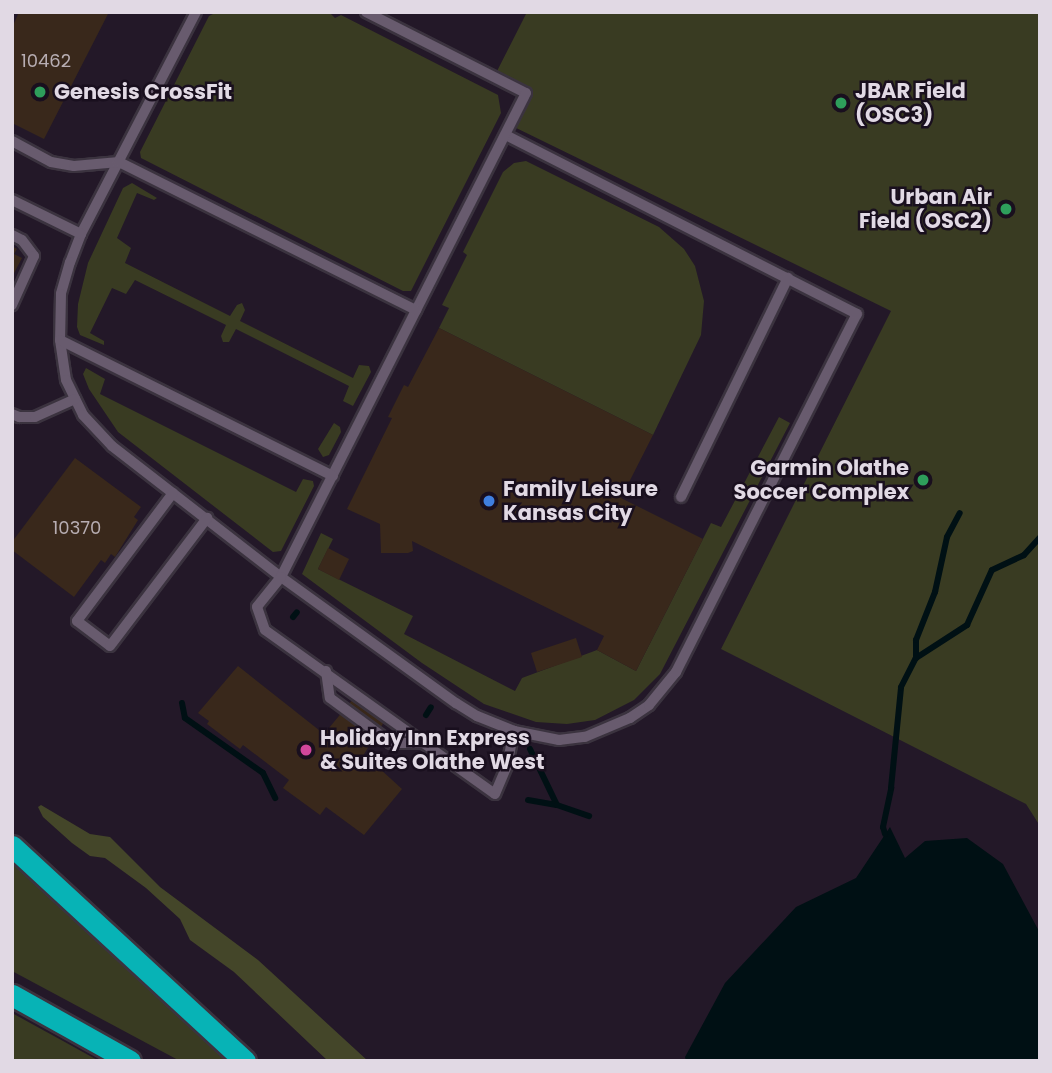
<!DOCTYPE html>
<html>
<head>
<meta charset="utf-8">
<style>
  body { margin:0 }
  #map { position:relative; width:1052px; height:1073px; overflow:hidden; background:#231828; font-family:Poppins,sans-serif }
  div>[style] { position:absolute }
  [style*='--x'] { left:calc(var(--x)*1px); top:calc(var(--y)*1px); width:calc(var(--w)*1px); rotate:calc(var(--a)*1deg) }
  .green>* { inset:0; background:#393b22 }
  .forest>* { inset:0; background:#444629 }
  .water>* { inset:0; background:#001014 }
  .stream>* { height:6px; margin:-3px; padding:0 3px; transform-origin:3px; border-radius:3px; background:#001014 }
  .building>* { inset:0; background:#39281b }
  .roads { filter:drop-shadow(2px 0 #3b333f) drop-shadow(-2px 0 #3b333f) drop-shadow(0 2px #3b333f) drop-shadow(0 -2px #3b333f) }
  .service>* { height:10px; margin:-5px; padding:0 5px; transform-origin:5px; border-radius:5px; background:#685b6e }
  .motorway>* { height:21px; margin:-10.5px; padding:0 10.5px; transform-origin:10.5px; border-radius:10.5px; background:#07b3b6 }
  .dots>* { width:19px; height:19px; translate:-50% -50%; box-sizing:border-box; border:4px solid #190f1e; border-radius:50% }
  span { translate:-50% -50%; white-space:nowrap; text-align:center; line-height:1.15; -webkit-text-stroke:5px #190f1e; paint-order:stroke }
  .number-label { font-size:18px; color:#b7adb2 }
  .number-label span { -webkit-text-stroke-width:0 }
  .poi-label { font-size:21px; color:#e1d9e4; font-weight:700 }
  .left { translate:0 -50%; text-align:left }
  .right { translate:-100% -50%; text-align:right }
  .frame { position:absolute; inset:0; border:14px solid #e1d9e4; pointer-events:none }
</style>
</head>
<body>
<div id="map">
  <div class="green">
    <div style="clip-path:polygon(217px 12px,329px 12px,335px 18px,341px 15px,498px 95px,501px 113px,411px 291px,403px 291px,141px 158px,140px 152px,209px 16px)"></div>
    <div style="clip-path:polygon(527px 12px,1040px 12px,1040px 826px,1026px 804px,721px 649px,891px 311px,510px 125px,526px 93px,494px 77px)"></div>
    <div style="clip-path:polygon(526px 161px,659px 227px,684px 249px,695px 266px,704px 301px,701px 335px,653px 435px,439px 328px,449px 308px,442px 305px,467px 255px,463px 252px,503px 172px,514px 163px)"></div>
    <div style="clip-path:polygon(132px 183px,157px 198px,154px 200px,137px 193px,117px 238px,131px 248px,125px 263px,230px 316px,237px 305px,242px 303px,245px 310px,240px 321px,353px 378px,359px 365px,369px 366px,371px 372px,353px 406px,343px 401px,349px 386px,236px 329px,229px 342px,223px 342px,221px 336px,226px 325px,135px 280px,126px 294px,112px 288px,90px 333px,104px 341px,104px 345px,80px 335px,77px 327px,78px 304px,88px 263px,123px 188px)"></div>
    <div style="clip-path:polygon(86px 368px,105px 379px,100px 394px,296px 492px,303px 479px,313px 481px,314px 486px,281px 551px,273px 552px,118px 432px,89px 389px,83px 374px)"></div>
    <div style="clip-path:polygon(779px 417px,790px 423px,660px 674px,634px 700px,595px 720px,567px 724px,536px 722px,484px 704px,422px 663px,302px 574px,321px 533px,333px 539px,318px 569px,413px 616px,404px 634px,515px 691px,522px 678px,597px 650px,636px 671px,711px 523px,721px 527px)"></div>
    <div style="clip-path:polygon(334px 423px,340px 427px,341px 432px,329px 455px,323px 457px,318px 449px)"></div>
    <div style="clip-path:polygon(12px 863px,75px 914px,232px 1061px,180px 1061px,12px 971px)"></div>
    <div style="clip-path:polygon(12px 1013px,63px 1041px,99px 1061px,12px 1061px)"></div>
  </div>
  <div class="forest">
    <div style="clip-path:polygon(41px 805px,90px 834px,110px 837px,160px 887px,258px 960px,368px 1061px,328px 1061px,234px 972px,190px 940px,180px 919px,146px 888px,105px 858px,90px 856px,72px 843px,43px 817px,38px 807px)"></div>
  </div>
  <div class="water">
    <div style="clip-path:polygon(890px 827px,905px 858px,925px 841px,967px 838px,1003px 864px,1040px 933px,1040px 1061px,686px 1061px,685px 1057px,725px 983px,796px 907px,856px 878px)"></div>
  </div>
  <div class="stream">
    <div style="--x:293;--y:617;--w:6;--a:-51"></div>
    <div style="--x:916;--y:658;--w:61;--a:-32.9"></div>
    <div style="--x:967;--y:625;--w:60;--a:-65.6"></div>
    <div style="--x:992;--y:570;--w:35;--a:-25"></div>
    <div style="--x:1024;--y:555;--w:24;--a:-48"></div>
    <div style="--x:182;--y:703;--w:15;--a:79"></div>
    <div style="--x:185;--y:718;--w:95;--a:35.2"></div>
    <div style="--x:263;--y:773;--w:28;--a:64"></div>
    <div style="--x:426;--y:715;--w:9;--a:-58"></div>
    <div style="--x:530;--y:749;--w:62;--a:64.3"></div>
    <div style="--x:528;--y:800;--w:29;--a:10"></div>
    <div style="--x:557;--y:805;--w:34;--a:19"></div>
    <div style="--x:885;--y:834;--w:7;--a:-106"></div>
    <div style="--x:883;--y:827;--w:40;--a:-78"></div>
    <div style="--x:891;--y:788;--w:101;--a:-84.3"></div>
    <div style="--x:901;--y:687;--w:33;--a:-63"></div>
    <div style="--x:916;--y:658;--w:18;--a:-90"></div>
    <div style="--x:916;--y:640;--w:52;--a:-68.4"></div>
    <div style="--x:935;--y:592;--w:56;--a:-77.7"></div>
    <div style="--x:947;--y:537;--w:27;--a:-62"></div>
  </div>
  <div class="building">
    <div style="clip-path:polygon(19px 12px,109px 12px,44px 139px,12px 123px,12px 28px)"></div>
    <div style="clip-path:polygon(12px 246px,17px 249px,14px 254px,22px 258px,12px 277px)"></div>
    <div style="clip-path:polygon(439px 328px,653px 435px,621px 498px,703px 539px,636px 671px,597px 650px,604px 636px,412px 541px,413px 551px,408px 553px,381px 553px,380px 524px,347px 509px,392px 418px,388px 417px,404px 385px,408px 387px)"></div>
    <div style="clip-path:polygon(75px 458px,141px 507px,134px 517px,138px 520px,115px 557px,111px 554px,105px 563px,101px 560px,74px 597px,12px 550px,12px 542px)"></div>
    <div style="clip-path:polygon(328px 548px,349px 559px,339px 580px,318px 569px)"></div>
    <div style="clip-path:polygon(576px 638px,582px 657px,537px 672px,531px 653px)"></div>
    <div style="clip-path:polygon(238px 666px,324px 734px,353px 699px,384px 722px,361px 759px,377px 771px,379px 768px,402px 789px,364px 835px,326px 807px,320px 815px,283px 788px,289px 780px,243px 745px,240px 749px,207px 724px,209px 721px,198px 713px)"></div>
  </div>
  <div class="roads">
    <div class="service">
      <div style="--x:196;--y:12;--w:250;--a:117.4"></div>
      <div style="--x:81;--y:234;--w:30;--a:111"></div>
      <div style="--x:70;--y:262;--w:33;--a:106"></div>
      <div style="--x:61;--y:294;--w:46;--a:91.2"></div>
      <div style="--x:60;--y:340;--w:40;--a:81.5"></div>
      <div style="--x:66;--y:380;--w:39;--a:64"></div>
      <div style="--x:83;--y:415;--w:42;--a:46.9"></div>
      <div style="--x:112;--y:446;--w:214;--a:37.8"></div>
      <div style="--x:281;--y:577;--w:216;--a:35.8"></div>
      <div style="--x:456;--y:703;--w:25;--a:32"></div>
      <div style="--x:477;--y:716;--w:40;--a:22"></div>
      <div style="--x:514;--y:731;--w:46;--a:11.3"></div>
      <div style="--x:559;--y:740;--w:26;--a:-7"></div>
      <div style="--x:585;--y:737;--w:49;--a:-22.9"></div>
      <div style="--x:630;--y:718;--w:23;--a:-34"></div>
      <div style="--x:649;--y:705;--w:43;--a:-50.7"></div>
      <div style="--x:676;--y:672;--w:401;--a:-63.2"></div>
      <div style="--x:857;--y:314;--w:394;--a:-153"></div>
      <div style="--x:366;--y:12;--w:179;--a:26.9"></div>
      <div style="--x:526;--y:93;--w:542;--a:116.85"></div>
      <div style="--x:281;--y:577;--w:38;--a:129"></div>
      <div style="--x:257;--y:607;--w:24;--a:71"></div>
      <div style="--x:265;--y:630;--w:282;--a:35.5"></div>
      <div style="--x:495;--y:794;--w:30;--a:-67"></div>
      <div style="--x:507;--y:766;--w:36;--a:-79"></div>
      <div style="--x:12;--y:141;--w:44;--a:28.3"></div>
      <div style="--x:51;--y:162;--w:23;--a:10"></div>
      <div style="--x:74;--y:166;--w:45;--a:-5.1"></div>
      <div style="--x:119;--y:162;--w:332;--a:26.5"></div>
      <div style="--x:12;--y:200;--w:77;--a:26.2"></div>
      <div style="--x:12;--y:235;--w:11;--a:27"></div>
      <div style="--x:22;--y:240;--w:20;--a:53"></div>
      <div style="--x:34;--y:256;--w:54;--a:114.2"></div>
      <div style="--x:60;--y:340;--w:305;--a:26.5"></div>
      <div style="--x:12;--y:414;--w:8;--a:23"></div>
      <div style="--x:19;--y:417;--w:16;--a:0"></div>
      <div style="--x:35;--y:417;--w:44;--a:-24.2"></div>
      <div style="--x:173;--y:493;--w:160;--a:126.9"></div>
      <div style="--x:77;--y:621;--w:41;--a:37.1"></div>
      <div style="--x:110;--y:646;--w:161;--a:-52.8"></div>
      <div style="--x:681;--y:497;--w:244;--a:-64"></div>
      <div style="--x:326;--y:671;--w:27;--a:82"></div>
      <div style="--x:330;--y:698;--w:76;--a:36.4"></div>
      <div style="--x:391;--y:743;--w:31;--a:0"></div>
    </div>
    <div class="motorway">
      <div style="--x:12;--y:846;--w:317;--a:42.7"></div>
      <div style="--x:12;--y:995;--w:135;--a:29.2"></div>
    </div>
  </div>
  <div class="dots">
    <div style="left:40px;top:92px;background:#2e9e5b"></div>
    <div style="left:841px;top:103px;background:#2e9e5b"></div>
    <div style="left:1006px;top:209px;background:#2e9e5b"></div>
    <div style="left:923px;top:480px;background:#2e9e5b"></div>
    <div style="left:489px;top:501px;background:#3f7fe0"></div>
    <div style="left:306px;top:750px;background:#d1479c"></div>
  </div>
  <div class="number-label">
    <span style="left:46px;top:61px">10462</span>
    <span style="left:77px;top:528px">10370</span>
  </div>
  <div class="poi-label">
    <span class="left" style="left:855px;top:103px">JBAR Field<br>(OSC3)</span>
    <span class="left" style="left:54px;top:92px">Genesis CrossFit</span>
    <span class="right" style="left:992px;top:209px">Urban Air<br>Field (OSC2)</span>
    <span class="right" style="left:909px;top:480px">Garmin Olathe<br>Soccer Complex</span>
    <span class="left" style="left:503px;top:501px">Family Leisure<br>Kansas City</span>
    <span class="left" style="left:320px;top:750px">Holiday Inn Express<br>&amp; Suites Olathe West</span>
  </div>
  <div class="frame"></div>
</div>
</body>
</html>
